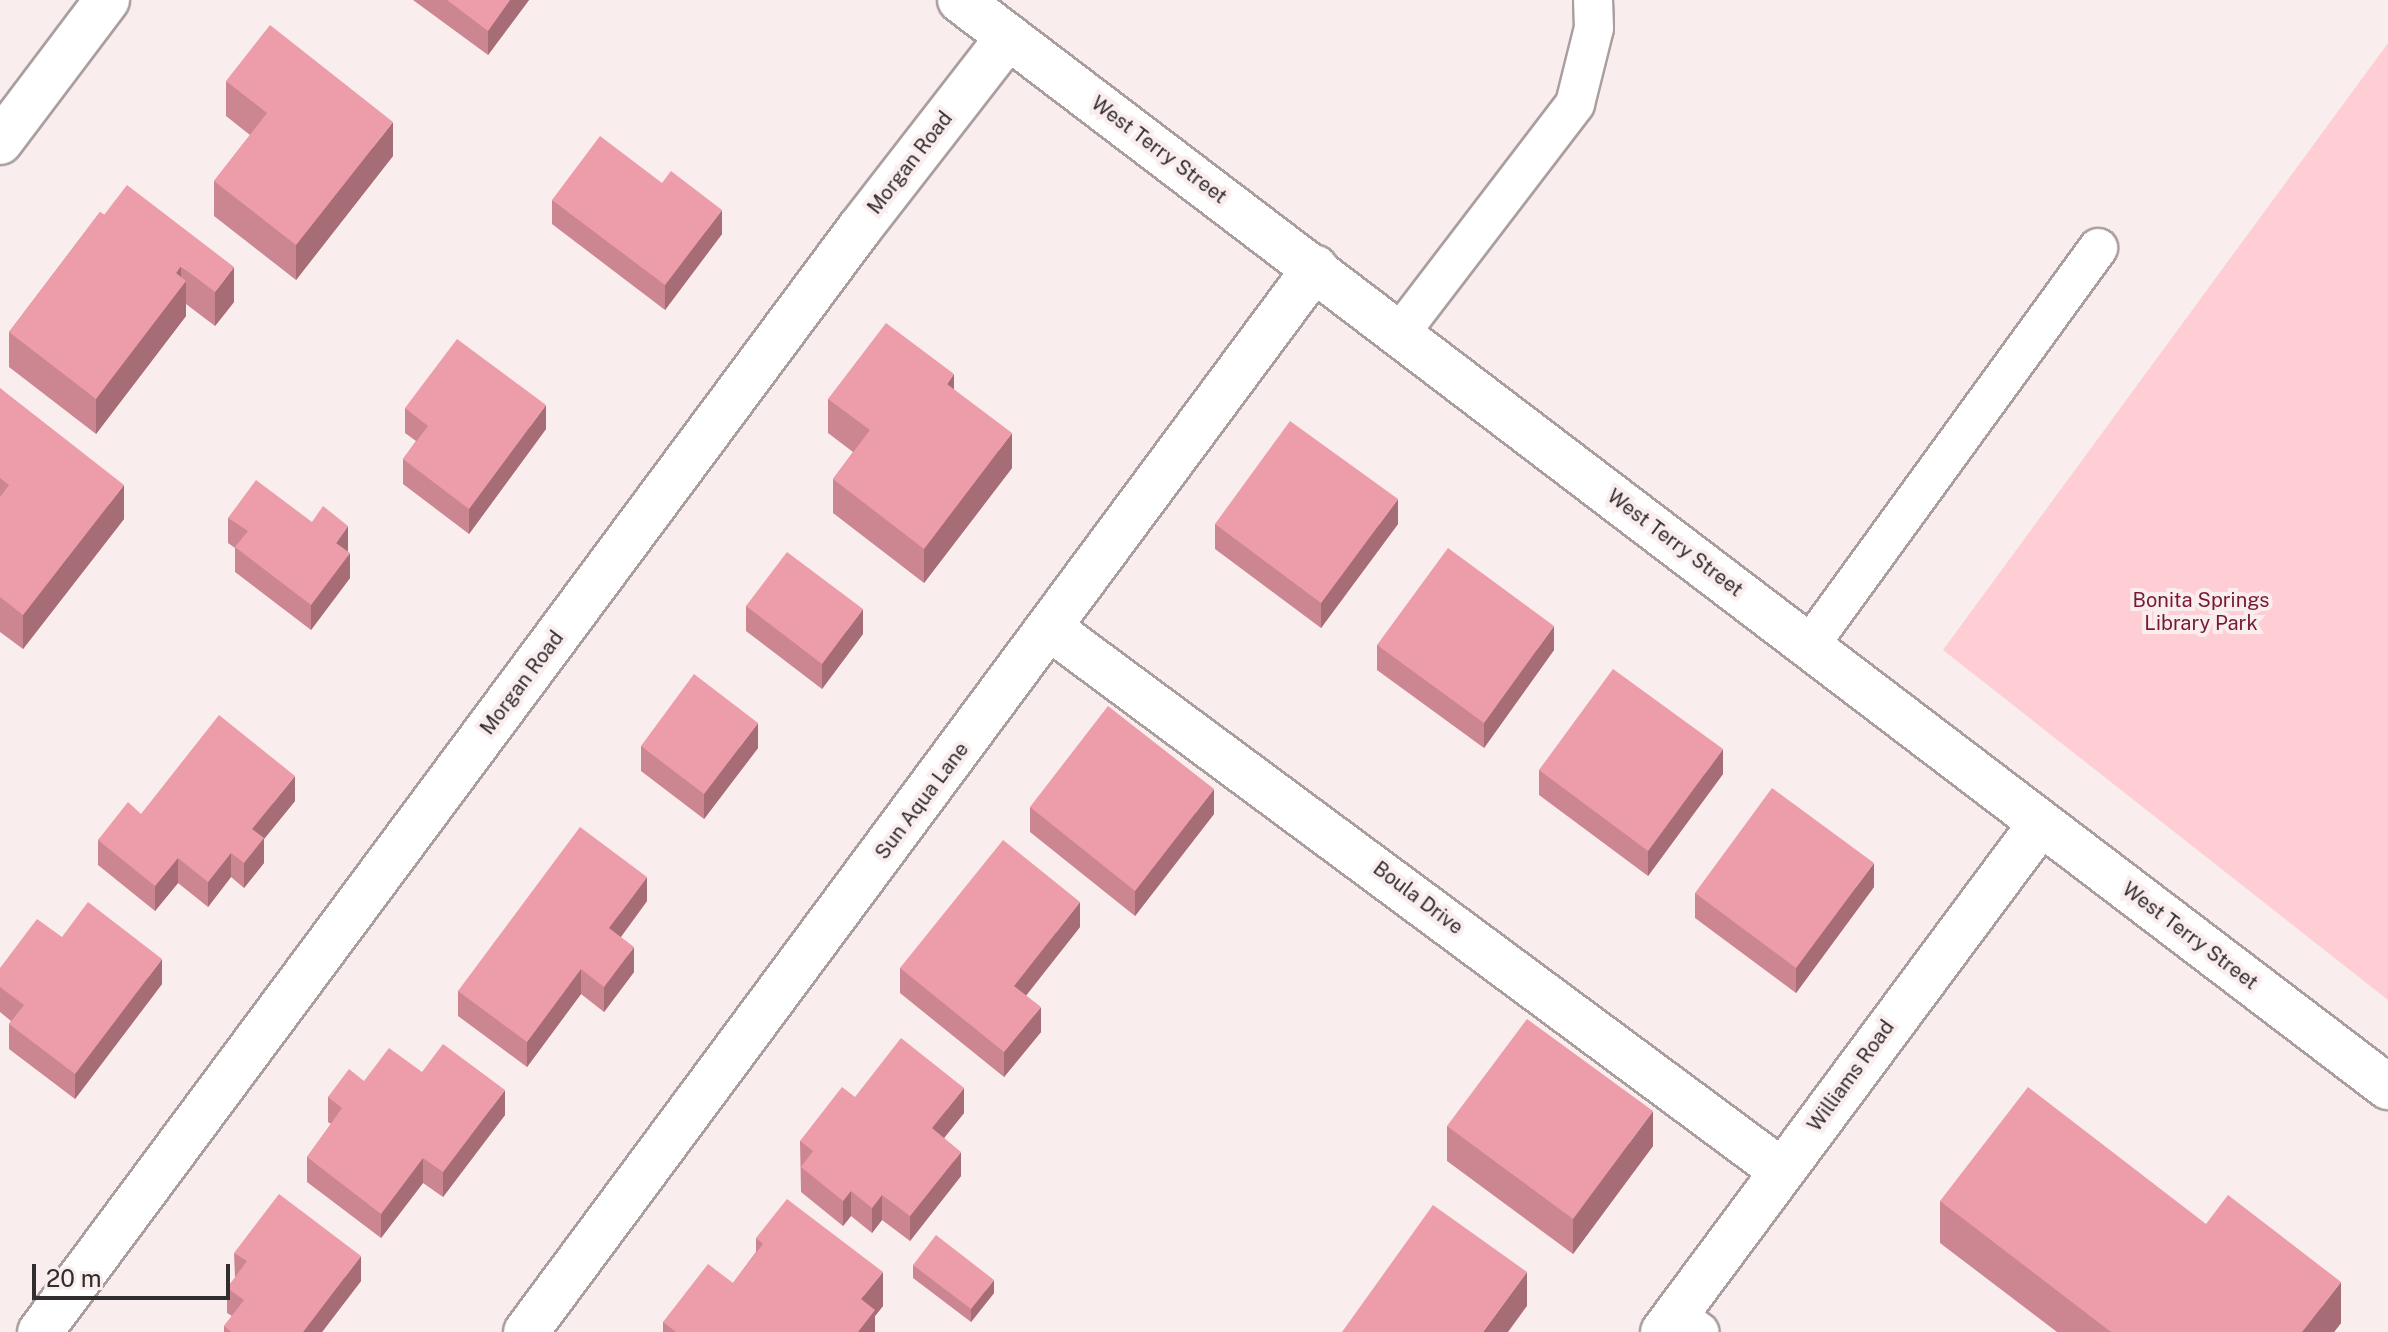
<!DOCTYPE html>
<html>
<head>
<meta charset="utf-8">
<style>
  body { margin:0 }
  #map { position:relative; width:2388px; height:1332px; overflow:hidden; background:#faedee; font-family:"Public Sans",sans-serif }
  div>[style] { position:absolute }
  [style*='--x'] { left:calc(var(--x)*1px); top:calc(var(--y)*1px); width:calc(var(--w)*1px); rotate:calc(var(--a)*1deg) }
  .green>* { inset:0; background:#ffcdd4 }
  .roads { filter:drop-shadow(2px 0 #aa9e9f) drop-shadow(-2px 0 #aa9e9f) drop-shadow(0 2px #aa9e9f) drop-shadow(0 -2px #aa9e9f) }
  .service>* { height:38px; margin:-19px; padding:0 19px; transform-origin:19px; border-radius:19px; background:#fff }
  .minor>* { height:44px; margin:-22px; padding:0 22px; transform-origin:22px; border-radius:22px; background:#fff }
  .tertiary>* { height:44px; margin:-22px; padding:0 22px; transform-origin:22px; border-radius:22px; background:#fff }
  .wall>* { inset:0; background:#cc8691 }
  .shaded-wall>* { inset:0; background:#a66d76 }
  .building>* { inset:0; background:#ed9ca9 }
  span { translate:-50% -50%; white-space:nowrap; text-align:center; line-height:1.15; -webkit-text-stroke:8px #faedee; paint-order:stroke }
  .street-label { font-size:20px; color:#312c2d }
  .park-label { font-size:20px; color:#771934 }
  .scale { position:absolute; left:32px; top:1264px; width:198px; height:36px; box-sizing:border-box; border:4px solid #312c2d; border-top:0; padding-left:10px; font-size:24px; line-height:28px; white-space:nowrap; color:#312c2d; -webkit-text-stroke:6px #faedee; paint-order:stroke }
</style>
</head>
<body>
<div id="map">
  <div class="green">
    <div style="clip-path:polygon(2388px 43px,2388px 1000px,1943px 650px)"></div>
  </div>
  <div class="roads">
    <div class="service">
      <div style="--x:1400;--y:333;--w:288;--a:-52.6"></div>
      <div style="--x:1575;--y:104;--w:78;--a:-76"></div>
      <div style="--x:1594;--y:28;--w:28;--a:-92"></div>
      <div style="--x:1809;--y:646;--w:492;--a:-54"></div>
      <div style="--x:1676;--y:1315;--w:29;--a:36"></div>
    </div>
    <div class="minor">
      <div style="--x:0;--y:142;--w:178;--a:-53"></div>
      <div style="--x:1051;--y:629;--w:910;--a:36.56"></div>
      <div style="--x:40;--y:1332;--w:1375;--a:-53.4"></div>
      <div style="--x:860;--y:228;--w:242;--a:-52.2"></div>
      <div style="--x:526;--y:1332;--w:1325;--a:-53.44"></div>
      <div style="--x:1663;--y:1332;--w:634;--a:-53.4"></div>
    </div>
    <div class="tertiary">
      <div style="--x:960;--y:0;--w:1795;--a:37.28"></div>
    </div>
  </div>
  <div class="wall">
    <div style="clip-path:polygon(413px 0,529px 0,488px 55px)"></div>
    <div style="clip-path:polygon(226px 81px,393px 156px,296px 280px,214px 216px,214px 181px,250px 135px,226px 116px)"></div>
    <div style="clip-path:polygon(552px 200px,722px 234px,665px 310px,552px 224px)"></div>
    <div style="clip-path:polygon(100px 212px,234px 302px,215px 326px,186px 304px,186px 316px,96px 434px,9px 367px,9px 332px)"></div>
    <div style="clip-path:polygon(0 388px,124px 519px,23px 649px,0 632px)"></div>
    <div style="clip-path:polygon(954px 390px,1012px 468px,924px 583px,833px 513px,833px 479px,853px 452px,828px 433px,828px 399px)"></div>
    <div style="clip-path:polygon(405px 408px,546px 429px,469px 534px,403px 484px,403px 459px,416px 441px,405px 433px)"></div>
    <div style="clip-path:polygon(228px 518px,348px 550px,350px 578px,311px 630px,235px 572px,235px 548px,228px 543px)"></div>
    <div style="clip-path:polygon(1215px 524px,1398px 524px,1321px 628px,1215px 549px)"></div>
    <div style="clip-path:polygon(746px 606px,863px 634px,822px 689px,746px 631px)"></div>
    <div style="clip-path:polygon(1377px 645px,1554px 650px,1484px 748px,1377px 670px)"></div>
    <div style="clip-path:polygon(641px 746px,758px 748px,704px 819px,641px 771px)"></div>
    <div style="clip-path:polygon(1539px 770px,1723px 774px,1648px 876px,1539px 795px)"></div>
    <div style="clip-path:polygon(295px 801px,264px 839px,264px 863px,244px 888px,231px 877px,208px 907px,178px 883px,155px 911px,98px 865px,98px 840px,141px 814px)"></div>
    <div style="clip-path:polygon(1030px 807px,1214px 814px,1135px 916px,1030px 832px)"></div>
    <div style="clip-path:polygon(1874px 887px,1796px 993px,1695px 918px,1695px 893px)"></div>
    <div style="clip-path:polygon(647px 901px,621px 937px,634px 972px,604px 1012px,581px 994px,527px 1067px,458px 1016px,458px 991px)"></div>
    <div style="clip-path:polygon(1080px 927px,1026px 995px,1041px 1032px,1004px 1077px,900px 993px,900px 968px)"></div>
    <div style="clip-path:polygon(62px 937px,162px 984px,75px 1099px,9px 1049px,9px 1024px,11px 1021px,0 1012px,0 968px)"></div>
    <div style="clip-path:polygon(422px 1072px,505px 1115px,443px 1197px,423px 1183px,381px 1238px,307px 1182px,307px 1157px,331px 1124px,328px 1122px,328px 1097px,364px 1081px)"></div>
    <div style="clip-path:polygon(855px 1097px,964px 1113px,944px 1138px,961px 1176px,910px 1241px,882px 1220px,872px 1233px,851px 1216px,843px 1226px,801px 1192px,800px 1141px)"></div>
    <div style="clip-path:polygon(1447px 1126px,1653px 1146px,1573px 1254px,1447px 1161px)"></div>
    <div style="clip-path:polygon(1940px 1201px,2206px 1224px,2341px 1323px,2334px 1332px,2057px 1332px,1940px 1243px)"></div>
    <div style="clip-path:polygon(756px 1238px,883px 1306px,875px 1316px,875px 1332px,663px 1332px,663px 1322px,733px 1283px,756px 1252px)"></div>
    <div style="clip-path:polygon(234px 1253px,361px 1281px,322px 1332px,224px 1332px,224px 1326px,232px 1316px,227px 1313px,227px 1288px,235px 1278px)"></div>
    <div style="clip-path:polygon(913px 1265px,994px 1293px,971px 1322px,913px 1278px)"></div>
  </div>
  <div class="shaded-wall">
    <div style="clip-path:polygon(510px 0,529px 0,488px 55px,488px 31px)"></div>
    <div style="clip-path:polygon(393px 122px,393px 156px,296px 280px,296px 245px)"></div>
    <div style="clip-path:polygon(722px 210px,722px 234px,665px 310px,665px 285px)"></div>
    <div style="clip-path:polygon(181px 266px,181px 287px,186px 281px,186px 316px,96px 434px,96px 399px)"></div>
    <div style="clip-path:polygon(234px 267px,234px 302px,215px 326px,215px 292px)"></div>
    <div style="clip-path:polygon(954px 374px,954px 409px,947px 384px)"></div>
    <div style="clip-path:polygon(546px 405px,546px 429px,469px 534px,469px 509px)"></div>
    <div style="clip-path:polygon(1012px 433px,1012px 468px,924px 583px,924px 549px)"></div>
    <div style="clip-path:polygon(124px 485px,124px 519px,23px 649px,23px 615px)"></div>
    <div style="clip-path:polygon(1398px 499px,1398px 524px,1321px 628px,1321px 603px)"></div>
    <div style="clip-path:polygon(348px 526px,348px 550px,336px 568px,336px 543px)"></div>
    <div style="clip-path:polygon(350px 553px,350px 578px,311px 630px,311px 605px)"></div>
    <div style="clip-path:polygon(863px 609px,863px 634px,822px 689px,822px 664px)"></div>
    <div style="clip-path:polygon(1554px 626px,1554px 650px,1484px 748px,1484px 723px)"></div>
    <div style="clip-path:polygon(758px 723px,758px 748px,704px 819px,704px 794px)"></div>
    <div style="clip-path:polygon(1723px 749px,1723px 774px,1648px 876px,1648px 851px)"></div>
    <div style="clip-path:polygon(295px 776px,295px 801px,264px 839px,264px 863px,244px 888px,244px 863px,252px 829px)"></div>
    <div style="clip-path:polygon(1214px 789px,1214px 814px,1135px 916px,1135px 891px)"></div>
    <div style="clip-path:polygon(231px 853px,231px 877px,208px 907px,208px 882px)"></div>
    <div style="clip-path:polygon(178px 858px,178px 883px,155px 911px,155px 886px)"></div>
    <div style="clip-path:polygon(1874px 863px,1874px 887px,1796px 993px,1796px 968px)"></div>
    <div style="clip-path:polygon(647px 877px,647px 901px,609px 953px,609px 928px)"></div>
    <div style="clip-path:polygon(1080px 902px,1080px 927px,1014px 1011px,1014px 986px)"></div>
    <div style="clip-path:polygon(634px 947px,634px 972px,604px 1012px,604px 987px)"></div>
    <div style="clip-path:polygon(162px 959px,162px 984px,75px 1099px,75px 1074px)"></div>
    <div style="clip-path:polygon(581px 969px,581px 994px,527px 1067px,527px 1042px)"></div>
    <div style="clip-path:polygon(1041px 1007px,1041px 1032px,1004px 1077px,1004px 1052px)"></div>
    <div style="clip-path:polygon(964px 1088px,964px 1113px,932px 1153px,932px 1128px)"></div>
    <div style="clip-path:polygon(505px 1090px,505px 1115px,443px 1197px,443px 1172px)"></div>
    <div style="clip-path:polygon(1653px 1111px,1653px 1146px,1573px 1254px,1573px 1219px)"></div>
    <div style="clip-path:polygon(961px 1152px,961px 1176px,910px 1241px,910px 1216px)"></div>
    <div style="clip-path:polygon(423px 1158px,423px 1183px,381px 1238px,381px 1214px)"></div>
    <div style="clip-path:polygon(851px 1191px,851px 1216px,843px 1226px,843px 1201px)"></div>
    <div style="clip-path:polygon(882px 1195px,882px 1220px,872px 1233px,872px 1208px)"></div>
    <div style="clip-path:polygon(361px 1256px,361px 1281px,322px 1332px,303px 1332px)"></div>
    <div style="clip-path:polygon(883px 1272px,883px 1306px,875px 1316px,875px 1332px,858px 1332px,861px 1299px)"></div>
    <div style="clip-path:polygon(1527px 1272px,1527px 1306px,1508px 1332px,1483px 1332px)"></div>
    <div style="clip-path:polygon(994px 1280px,994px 1293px,971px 1322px,971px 1309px)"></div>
    <div style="clip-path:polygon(2341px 1282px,2341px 1323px,2334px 1332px,2302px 1332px)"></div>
  </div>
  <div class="building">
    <div style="clip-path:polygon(447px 0,510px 0,488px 31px)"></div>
    <div style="clip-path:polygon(270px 25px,393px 122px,296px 245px,214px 181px,267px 113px,226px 81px)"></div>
    <div style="clip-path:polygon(600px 136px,662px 183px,671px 171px,722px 210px,665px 285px,552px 200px)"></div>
    <div style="clip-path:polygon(127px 185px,234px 267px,215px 292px,181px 266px,176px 273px,186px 281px,96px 399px,9px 332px,100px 212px,104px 215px)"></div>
    <div style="clip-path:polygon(886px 323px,954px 374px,947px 384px,1012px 433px,924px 549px,833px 479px,870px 430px,828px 399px)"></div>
    <div style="clip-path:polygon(457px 339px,546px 405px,469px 509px,403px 459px,428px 426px,405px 408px)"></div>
    <div style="clip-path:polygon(0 388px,124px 485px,23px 615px,0 597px,0 497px,9px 485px,0 478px)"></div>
    <div style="clip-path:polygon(1290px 421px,1398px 499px,1321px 603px,1215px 524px)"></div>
    <div style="clip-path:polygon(256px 480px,312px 522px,323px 506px,348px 526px,336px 543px,350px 553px,311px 605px,235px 547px,248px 531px,228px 518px)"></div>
    <div style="clip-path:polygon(1448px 548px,1554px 626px,1484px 723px,1377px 645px)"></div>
    <div style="clip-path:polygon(787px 552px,863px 609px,822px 664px,746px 606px)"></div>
    <div style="clip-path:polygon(1613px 669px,1723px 749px,1648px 851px,1539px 770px)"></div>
    <div style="clip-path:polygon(694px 674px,758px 723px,704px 794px,641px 746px)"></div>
    <div style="clip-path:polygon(1108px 706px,1214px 789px,1135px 891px,1030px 807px)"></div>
    <div style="clip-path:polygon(219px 715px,295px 776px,252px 829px,264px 838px,244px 863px,231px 853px,208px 882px,178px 858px,155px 886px,98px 840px,128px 802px,141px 814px)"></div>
    <div style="clip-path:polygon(1772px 788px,1874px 863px,1796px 968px,1695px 893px)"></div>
    <div style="clip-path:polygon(580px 827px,647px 877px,609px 928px,634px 947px,604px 987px,581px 969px,527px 1042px,458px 991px)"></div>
    <div style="clip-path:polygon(1003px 840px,1080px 902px,1014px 986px,1041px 1007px,1004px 1052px,900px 968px)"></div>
    <div style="clip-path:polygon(88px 902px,162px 959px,75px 1074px,9px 1024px,24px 1005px,0 987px,0 968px,37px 919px,62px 937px)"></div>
    <div style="clip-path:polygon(1527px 1019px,1653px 1111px,1573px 1219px,1447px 1126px)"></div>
    <div style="clip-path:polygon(901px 1038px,964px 1088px,932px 1128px,961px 1152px,910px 1216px,882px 1195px,872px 1208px,851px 1191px,843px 1201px,801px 1167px,813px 1151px,800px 1141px,842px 1087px,855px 1097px)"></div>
    <div style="clip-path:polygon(443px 1044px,505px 1090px,443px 1172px,423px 1158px,381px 1214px,307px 1157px,342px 1108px,328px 1097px,349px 1069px,364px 1081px,389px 1048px,422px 1072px)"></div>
    <div style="clip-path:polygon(2028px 1087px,2206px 1224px,2228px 1195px,2341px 1282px,2302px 1332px,2111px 1332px,1940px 1201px)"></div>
    <div style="clip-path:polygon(279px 1194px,361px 1256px,303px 1332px,231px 1332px,224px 1326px,244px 1300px,227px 1288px,247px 1261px,234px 1253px)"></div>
    <div style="clip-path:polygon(787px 1199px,883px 1272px,861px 1299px,875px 1310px,858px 1332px,676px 1332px,663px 1322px,708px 1264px,733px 1283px,763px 1244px,756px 1238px)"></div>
    <div style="clip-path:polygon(1433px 1205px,1527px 1272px,1483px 1332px,1342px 1332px)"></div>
    <div style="clip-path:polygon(936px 1235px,994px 1280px,971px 1309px,913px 1265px)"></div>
  </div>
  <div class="street-label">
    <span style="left:1159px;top:150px;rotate:37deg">West Terry Street</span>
    <span style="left:910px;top:163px;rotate:-52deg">Morgan Road</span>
    <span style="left:1675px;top:543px;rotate:37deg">West Terry Street</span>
    <span style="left:522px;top:683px;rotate:-53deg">Morgan Road</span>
    <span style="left:922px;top:801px;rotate:-53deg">Sun Aqua Lane</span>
    <span style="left:1418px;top:898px;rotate:37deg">Boula Drive</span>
    <span style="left:2190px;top:936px;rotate:37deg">West Terry Street</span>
    <span style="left:1851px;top:1076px;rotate:-54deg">Williams Road</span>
  </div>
  <div class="park-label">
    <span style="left:2201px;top:612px">Bonita Springs<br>Library Park</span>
  </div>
  <div class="scale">20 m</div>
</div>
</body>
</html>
